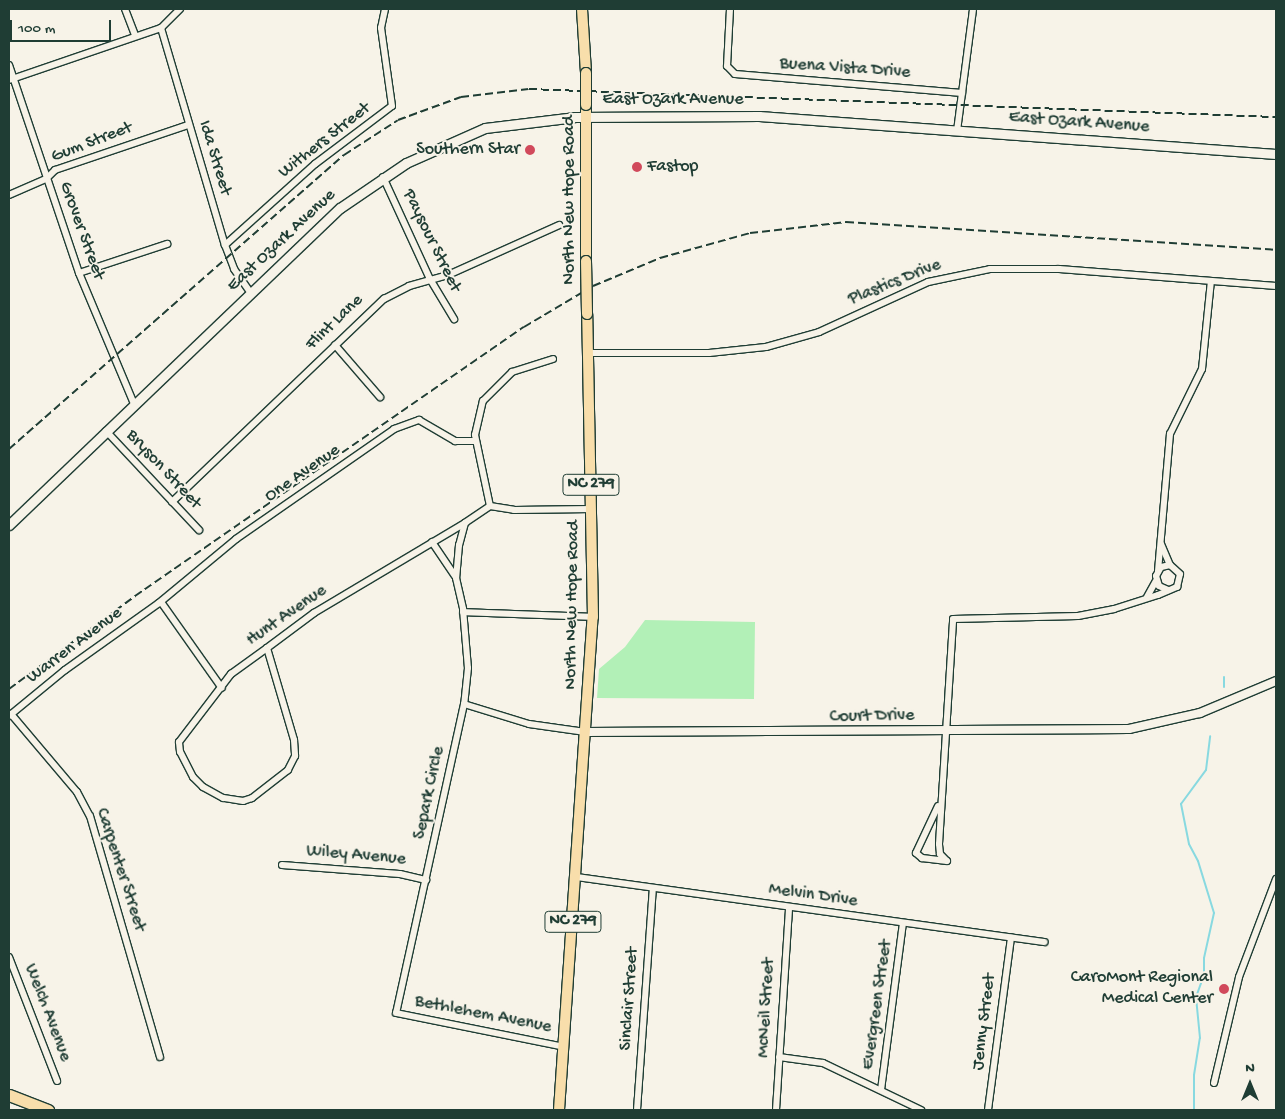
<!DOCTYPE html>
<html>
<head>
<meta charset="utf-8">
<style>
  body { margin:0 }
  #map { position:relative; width:1285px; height:1119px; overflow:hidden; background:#f7f3e8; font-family:"Gochi Hand",sans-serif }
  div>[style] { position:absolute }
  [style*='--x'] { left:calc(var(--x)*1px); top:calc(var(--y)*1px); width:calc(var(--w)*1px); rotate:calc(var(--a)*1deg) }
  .green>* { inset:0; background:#b2f0b7 }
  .stream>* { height:2px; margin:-1px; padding:0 1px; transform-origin:1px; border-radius:1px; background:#88d9e0 }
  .roads { filter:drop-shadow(1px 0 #1f3d34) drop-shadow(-1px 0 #1f3d34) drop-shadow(0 1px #1f3d34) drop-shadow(0 -1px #1f3d34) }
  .minor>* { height:6px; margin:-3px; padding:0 3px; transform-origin:3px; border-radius:3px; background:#f7f3e8 }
  .tertiary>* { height:8px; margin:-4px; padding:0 4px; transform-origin:4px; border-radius:4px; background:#f7f3e8 }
  .secondary>* { height:9px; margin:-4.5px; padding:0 4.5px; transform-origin:4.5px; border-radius:4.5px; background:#f7f3e8 }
  .primary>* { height:10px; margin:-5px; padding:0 5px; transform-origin:5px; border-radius:5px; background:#f8deab }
  .motorway>* { height:11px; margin:-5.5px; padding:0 5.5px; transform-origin:5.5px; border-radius:5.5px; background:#f8deab }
  .rail>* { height:2px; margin-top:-1px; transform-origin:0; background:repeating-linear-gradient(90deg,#1f3d34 0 8px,transparent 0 12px) }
  .bridges { filter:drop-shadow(1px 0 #1f3d34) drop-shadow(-1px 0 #1f3d34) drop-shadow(0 1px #1f3d34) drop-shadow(0 -1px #1f3d34) }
  .primary-bridge>* { height:10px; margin:-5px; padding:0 5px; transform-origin:5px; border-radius:5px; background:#f8deab }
  .dots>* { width:14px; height:14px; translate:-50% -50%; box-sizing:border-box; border:2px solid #f7f3e8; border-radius:50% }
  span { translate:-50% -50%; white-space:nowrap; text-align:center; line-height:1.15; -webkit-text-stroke:4px #f7f3e8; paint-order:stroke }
  .shield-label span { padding:1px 4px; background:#f7f3e8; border:1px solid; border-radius:4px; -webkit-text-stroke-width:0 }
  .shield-label { font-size:16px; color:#1f3d34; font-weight:700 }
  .street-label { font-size:18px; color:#1f3d34 }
  .poi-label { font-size:18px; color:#1f3d34 }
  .right { translate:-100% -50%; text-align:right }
  .left { translate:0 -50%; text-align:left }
  .frame { position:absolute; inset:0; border:10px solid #1f3d34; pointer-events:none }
  .north { position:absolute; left:1225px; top:1059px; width:50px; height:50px; -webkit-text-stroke:4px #f7f3e8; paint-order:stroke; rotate:0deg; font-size:14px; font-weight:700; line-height:20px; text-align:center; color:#1f3d34 }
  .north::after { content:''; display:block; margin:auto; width:18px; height:22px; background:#1f3d34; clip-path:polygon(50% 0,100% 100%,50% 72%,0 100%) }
  .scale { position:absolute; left:10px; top:20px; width:101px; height:22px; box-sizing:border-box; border:2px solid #1f3d34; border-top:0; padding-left:6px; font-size:15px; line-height:18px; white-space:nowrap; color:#1f3d34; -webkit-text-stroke:4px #f7f3e8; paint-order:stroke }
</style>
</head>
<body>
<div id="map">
  <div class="green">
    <div style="clip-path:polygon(645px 620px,755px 622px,754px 699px,597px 698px,599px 669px,625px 647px)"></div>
  </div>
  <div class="stream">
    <div style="--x:1224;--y:677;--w:10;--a:90"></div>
    <div style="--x:1194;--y:1110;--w:35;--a:-90"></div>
    <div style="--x:1194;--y:1075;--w:37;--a:-81"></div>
    <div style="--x:1200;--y:1038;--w:41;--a:-95.6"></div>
    <div style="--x:1196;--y:997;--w:23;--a:-70"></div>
    <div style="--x:1204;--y:975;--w:17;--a:-90"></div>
    <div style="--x:1204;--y:958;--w:46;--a:-77.5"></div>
    <div style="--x:1214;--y:913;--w:54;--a:-107.1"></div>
    <div style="--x:1198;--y:861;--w:19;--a:-118"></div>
    <div style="--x:1189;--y:844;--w:41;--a:-101.3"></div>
    <div style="--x:1181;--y:804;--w:42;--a:-53.7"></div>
    <div style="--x:1206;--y:770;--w:34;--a:-83"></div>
  </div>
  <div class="roads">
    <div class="minor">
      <div style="--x:125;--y:9;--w:28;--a:69"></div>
      <div style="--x:730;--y:9;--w:57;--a:93"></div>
      <div style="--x:727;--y:66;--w:11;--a:45"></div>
      <div style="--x:735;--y:74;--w:228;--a:4.8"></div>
      <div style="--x:161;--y:28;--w:226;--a:73.6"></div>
      <div style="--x:225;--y:245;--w:26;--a:69"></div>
      <div style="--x:234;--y:269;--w:28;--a:55"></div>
      <div style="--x:9;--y:65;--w:219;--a:71.4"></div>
      <div style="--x:79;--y:273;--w:142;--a:67.2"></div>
      <div style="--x:9;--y:80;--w:161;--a:-18.9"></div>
      <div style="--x:161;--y:28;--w:27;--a:-45"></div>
      <div style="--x:957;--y:131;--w:123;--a:-82.5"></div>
      <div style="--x:383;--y:177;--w:112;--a:65.3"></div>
      <div style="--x:430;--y:279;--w:47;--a:59"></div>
      <div style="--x:9;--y:195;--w:40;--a:-23.4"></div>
      <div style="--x:46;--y:179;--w:13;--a:-45"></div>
      <div style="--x:55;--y:170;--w:140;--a:-18.7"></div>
      <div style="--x:225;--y:245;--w:121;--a:-42"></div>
      <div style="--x:315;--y:164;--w:96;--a:-37"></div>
      <div style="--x:392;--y:106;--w:79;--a:-98"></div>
      <div style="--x:381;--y:28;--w:19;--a:-78"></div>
      <div style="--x:79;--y:273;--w:93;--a:-18.2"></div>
      <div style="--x:335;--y:345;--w:69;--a:49.1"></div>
      <div style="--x:589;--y:353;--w:120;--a:0"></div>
      <div style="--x:709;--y:353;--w:57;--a:-6"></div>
      <div style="--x:766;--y:347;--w:55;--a:-15.8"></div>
      <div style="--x:819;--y:332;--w:120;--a:-24.6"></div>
      <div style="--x:928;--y:282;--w:63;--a:-11.8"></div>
      <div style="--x:990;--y:269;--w:69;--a:0"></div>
      <div style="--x:1059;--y:269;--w:218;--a:4.5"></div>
      <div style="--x:106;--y:431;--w:136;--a:46.8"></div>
      <div style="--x:172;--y:502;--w:294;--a:-43.8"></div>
      <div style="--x:384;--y:299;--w:28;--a:-27"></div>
      <div style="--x:409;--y:286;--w:41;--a:-15.8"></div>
      <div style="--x:448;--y:275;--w:122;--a:-24.2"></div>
      <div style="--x:490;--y:506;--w:30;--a:146"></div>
      <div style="--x:465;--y:523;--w:23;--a:105"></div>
      <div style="--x:459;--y:545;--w:33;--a:95"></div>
      <div style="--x:456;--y:578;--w:32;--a:77"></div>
      <div style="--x:463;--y:609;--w:59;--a:85.2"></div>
      <div style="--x:468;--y:668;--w:36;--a:96"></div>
      <div style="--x:464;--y:704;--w:316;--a:102.4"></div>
      <div style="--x:396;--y:1013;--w:171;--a:11.4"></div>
      <div style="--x:490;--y:506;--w:73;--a:-101.9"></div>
      <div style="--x:475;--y:435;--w:35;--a:-77"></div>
      <div style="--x:483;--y:401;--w:41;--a:-45"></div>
      <div style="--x:512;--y:372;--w:43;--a:-17.6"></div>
      <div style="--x:490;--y:506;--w:24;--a:9"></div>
      <div style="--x:514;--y:510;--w:78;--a:-0.7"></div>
      <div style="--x:432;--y:542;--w:41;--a:55.9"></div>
      <div style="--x:1161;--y:544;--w:23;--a:67"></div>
      <div style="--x:1158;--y:571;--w:138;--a:-85"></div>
      <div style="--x:1170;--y:434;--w:72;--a:-63.8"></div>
      <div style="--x:1202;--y:369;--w:88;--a:-84.2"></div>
      <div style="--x:1147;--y:597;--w:18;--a:-61"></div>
      <div style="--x:161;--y:602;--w:105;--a:54.7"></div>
      <div style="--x:463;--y:612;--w:130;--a:2.2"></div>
      <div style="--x:267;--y:648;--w:96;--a:73.6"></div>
      <div style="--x:294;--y:740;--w:16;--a:86"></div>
      <div style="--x:295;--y:756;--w:16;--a:117"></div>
      <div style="--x:288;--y:770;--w:46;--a:142.1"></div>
      <div style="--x:252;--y:798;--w:9;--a:162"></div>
      <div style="--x:243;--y:801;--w:20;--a:-171"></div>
      <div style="--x:223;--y:798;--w:23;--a:-151"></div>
      <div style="--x:203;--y:787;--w:14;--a:-135"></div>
      <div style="--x:193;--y:777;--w:28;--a:-117"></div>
      <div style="--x:180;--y:752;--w:10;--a:-96"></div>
      <div style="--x:179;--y:742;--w:86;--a:-52.6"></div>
      <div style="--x:231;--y:674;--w:44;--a:-35.8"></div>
      <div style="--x:267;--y:648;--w:59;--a:-36.7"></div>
      <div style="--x:314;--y:613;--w:176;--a:-30.8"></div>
      <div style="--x:464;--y:704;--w:68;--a:17.1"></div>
      <div style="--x:529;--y:724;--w:57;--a:8.1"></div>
      <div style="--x:11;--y:714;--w:102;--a:49.8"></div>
      <div style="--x:77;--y:792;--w:27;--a:62"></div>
      <div style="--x:90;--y:816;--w:251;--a:73.8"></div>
      <div style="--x:9;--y:716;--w:72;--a:-39.4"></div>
      <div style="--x:65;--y:670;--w:115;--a:-35.5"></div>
      <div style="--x:159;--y:603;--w:100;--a:-39.7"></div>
      <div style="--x:236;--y:539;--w:193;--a:-34.8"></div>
      <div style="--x:394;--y:429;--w:27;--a:-20"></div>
      <div style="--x:419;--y:420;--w:42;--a:30.3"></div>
      <div style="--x:455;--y:441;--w:20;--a:0"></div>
      <div style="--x:938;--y:806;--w:52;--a:115.1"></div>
      <div style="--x:916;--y:853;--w:8;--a:40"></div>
      <div style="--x:922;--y:858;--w:25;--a:7"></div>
      <div style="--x:947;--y:861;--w:10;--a:-135"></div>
      <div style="--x:940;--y:854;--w:10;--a:-96"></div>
      <div style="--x:939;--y:844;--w:225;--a:-86.4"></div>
      <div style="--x:953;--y:619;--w:125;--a:-1.4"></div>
      <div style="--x:1078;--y:616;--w:37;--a:-11"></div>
      <div style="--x:1114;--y:609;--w:46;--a:-17.7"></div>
      <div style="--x:1158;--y:595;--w:21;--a:-23"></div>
      <div style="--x:1177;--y:587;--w:13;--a:-77"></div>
      <div style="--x:1180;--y:574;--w:13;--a:-138"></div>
      <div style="--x:1170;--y:565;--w:9;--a:167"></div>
      <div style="--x:1161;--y:567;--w:10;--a:119"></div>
      <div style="--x:1156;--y:576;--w:10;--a:73"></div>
      <div style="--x:1159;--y:586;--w:10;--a:24"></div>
      <div style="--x:282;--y:865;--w:118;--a:4.4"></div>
      <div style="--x:400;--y:874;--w:27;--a:13"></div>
      <div style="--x:576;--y:877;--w:473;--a:7.9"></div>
      <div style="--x:9;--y:957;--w:133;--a:68.8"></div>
      <div style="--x:779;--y:1057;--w:44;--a:7.8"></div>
      <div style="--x:823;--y:1063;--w:109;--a:25.6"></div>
      <div style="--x:1214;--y:1083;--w:109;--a:-76.7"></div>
      <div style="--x:1239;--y:977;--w:105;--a:-69.3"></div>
      <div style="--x:881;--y:1090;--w:167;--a:-82.5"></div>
      <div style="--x:637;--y:1110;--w:222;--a:-85.9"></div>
      <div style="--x:776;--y:1110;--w:202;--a:-86.3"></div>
      <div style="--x:988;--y:1110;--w:174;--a:-82.4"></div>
    </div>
    <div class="tertiary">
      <div style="--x:585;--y:732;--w:544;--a:-0.32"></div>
      <div style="--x:1129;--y:729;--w:73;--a:-12.7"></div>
      <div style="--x:1200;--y:713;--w:82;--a:-22.8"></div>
    </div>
    <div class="secondary">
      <div style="--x:9;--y:525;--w:458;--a:-43.8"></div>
      <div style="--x:340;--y:208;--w:80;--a:-34.3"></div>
      <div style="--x:406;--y:163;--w:86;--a:-23.9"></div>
      <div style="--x:485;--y:128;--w:91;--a:-7"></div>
      <div style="--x:575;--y:117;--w:184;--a:-0.3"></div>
      <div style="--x:759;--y:116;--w:518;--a:4.2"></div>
    </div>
    <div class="primary">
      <div style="--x:582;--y:9;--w:64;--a:86.4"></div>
      <div style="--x:586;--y:105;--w:156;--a:90"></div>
      <div style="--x:559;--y:1110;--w:494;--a:-86.1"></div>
      <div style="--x:593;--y:617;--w:303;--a:-91.1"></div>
    </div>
    <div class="motorway">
      <div style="--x:9;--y:1095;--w:42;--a:21"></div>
    </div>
  </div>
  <div class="rail">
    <div style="--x:9;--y:449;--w:446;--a:-41.3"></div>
    <div style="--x:344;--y:155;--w:64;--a:-32.9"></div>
    <div style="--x:398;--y:120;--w:67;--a:-20.1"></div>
    <div style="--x:461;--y:97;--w:68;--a:-6.7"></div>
    <div style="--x:529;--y:89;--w:748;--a:2.15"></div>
    <div style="--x:9;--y:689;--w:157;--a:-36.4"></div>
    <div style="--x:135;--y:596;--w:473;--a:-34.7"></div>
    <div style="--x:524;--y:327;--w:80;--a:-30.7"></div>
    <div style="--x:593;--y:286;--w:73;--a:-22.7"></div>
    <div style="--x:660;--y:258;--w:93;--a:-15.5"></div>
    <div style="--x:750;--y:233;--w:97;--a:-6.5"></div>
    <div style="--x:846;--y:222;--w:431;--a:3.7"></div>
  </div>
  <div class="bridges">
    <div class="primary-bridge">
      <div style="--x:586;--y:105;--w:32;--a:-90"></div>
      <div style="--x:586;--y:261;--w:53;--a:88.9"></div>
    </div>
  </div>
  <div class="dots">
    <div style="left:530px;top:150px;background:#d1495b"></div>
    <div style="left:637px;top:167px;background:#d1495b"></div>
    <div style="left:1224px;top:989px;background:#d1495b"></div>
  </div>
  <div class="shield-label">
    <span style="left:591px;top:485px">NC 279</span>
    <span style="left:573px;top:922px">NC 279</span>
  </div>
  <div class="street-label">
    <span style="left:845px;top:69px;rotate:4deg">Buena Vista Drive</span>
    <span style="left:673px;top:100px">East Ozark Avenue</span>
    <span style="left:1079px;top:123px;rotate:4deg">East Ozark Avenue</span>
    <span style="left:325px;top:141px;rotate:-38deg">Withers Street</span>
    <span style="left:92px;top:143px;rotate:-21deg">Gum Street</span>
    <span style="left:214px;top:158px;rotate:73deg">Ida Street</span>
    <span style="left:570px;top:200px;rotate:-90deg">North New Hope Road</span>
    <span style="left:81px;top:231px;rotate:70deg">Grover Street</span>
    <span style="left:282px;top:241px;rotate:-43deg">East Ozark Avenue</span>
    <span style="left:431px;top:241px;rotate:64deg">Paysour Street</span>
    <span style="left:895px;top:283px;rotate:-22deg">Plastics Drive</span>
    <span style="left:335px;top:323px;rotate:-44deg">Flint Lane</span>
    <span style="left:163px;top:470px;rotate:47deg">Bryson Street</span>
    <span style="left:303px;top:474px;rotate:-35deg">One Avenue</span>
    <span style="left:573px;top:605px;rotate:-89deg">North New Hope Road</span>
    <span style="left:287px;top:616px;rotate:-35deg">Hunt Avenue</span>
    <span style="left:75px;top:646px;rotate:-37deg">Warren Avenue</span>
    <span style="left:872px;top:717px;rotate:-1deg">Court Drive</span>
    <span style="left:430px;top:793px;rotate:-78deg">Separk Circle</span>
    <span style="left:356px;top:856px;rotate:5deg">Wiley Avenue</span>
    <span style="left:120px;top:870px;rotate:72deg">Carpenter Street</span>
    <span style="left:813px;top:896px;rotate:8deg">Melvin Drive</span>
    <span style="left:630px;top:999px;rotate:-86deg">Sinclair Street</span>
    <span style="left:878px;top:1005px;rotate:-82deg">Evergreen Street</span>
    <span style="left:767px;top:1008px;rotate:-87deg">McNeil Street</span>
    <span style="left:47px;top:1013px;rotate:69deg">Welch Avenue</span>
    <span style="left:483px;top:1015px;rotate:11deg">Bethlehem Avenue</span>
    <span style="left:985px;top:1022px;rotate:-83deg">Jenny Street</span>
  </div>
  <div class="poi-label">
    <span class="right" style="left:520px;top:150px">Southern Star</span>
    <span class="left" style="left:647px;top:167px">Fastop</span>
    <span class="right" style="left:1213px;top:989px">CaroMont Regional<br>Medical Center</span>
  </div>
  <div class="frame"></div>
  <div class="north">N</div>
  <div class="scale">100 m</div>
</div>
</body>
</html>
